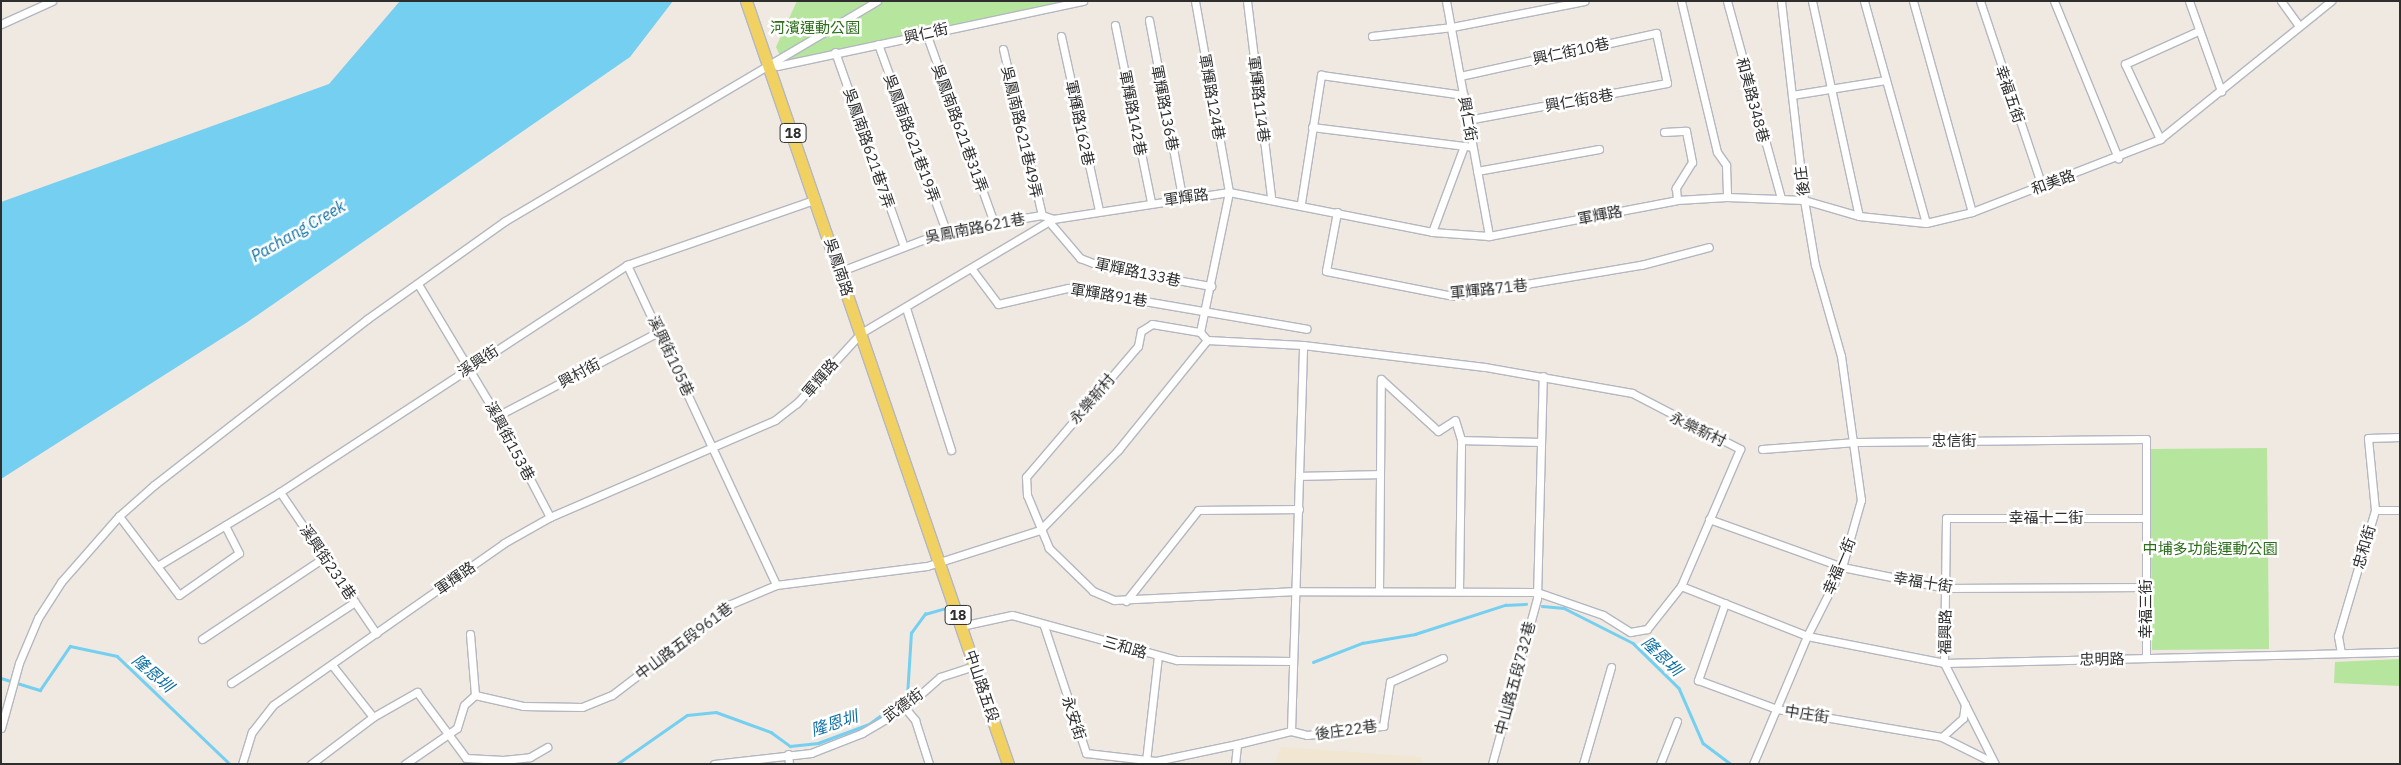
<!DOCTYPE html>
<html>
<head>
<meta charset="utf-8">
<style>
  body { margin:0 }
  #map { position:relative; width:2401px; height:765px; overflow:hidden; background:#efe9e1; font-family:"IBM Plex Sans","Noto Sans TC",sans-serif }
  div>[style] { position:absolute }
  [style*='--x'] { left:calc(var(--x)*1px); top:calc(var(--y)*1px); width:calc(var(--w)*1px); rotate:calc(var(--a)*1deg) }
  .education>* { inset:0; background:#f0e6d1 }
  .green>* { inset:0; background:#b6e59e }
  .water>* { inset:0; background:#75cff0 }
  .stream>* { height:2.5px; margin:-1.25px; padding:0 1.25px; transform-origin:1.25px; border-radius:1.25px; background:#75cff0 }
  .roads { filter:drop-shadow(1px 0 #b4b7c1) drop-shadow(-1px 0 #b4b7c1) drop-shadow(0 1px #b4b7c1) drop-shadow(0 -1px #b4b7c1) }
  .street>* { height:7px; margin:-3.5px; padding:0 3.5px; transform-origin:3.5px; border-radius:3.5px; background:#fff }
  .primary>* { height:11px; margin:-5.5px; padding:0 5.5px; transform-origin:5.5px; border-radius:5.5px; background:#f2d163 }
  span { translate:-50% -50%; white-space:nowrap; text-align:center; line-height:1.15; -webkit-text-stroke:5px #fff; paint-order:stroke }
  .shield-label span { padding:1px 4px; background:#fff; border:1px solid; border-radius:4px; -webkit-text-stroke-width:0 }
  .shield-label { font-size:14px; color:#2e2e2e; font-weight:700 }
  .park-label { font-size:15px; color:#2c6e1b }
  .street-label { font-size:15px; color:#2e2e2e }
  .water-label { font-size:16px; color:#0d6fa3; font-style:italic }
  .frame { position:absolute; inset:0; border:2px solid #2e2e2e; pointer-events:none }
</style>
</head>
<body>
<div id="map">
  <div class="education">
    <div style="clip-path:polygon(1281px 747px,1421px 757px,1422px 764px,1275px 764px)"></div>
  </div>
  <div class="green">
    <div style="clip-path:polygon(797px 1px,1064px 1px,783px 62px,776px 47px)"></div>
    <div style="clip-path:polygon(2267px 448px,2269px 649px,2152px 650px,2150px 449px)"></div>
    <div style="clip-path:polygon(2400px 659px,2400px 686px,2334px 683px,2335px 662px)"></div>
  </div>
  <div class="water">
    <div style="clip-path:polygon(400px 1px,673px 1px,630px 57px,246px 323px,1px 479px,1px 202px,329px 84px)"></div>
  </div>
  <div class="stream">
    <div style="--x:1542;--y:606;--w:22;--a:5"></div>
    <div style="--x:1564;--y:608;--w:77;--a:26.9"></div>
    <div style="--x:1633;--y:643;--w:64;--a:44.4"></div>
    <div style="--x:1679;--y:688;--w:60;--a:66.4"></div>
    <div style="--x:1703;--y:743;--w:35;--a:37"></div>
    <div style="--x:1313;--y:662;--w:53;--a:-21.2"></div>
    <div style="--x:1362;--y:643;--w:54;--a:-9.6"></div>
    <div style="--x:1415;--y:634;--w:95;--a:-17.9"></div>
    <div style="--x:1505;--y:605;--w:21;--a:-3"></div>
    <div style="--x:1;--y:678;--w:41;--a:17.1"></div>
    <div style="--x:40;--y:690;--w:53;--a:-55.7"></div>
    <div style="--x:70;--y:646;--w:48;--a:12"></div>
    <div style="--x:117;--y:656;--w:156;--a:43.7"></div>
    <div style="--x:617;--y:764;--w:85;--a:-35"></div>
    <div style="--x:687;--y:715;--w:29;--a:-6"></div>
    <div style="--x:716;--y:712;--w:59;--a:20"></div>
    <div style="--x:771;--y:732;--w:24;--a:36"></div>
    <div style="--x:790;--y:746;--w:28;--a:-6"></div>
    <div style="--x:818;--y:743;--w:54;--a:-20.4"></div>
    <div style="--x:869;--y:724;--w:47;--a:-36.4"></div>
    <div style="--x:907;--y:696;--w:63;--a:-86.4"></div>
    <div style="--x:911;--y:633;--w:24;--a:-54"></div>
    <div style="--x:925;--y:614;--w:19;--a:-16"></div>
  </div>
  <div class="roads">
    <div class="street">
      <div style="--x:1195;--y:1;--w:194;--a:79.9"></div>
      <div style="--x:1229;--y:192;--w:143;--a:101.7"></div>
      <div style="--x:1247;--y:1;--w:197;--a:83"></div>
      <div style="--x:1446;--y:1;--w:239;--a:79.6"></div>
      <div style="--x:1681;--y:1;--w:155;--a:76.6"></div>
      <div style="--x:1717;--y:152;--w:16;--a:55"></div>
      <div style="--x:1726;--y:165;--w:32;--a:88"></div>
      <div style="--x:1727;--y:1;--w:204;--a:74.7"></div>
      <div style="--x:1812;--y:1;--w:220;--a:77.7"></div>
      <div style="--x:1864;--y:1;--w:230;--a:74.4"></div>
      <div style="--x:1913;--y:1;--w:219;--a:74.4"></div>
      <div style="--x:1980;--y:1;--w:195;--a:71.5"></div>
      <div style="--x:2054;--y:1;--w:170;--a:67.8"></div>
      <div style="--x:2189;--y:1;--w:96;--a:70.4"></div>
      <div style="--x:2281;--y:1;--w:31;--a:54"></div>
      <div style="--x:1149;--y:20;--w:179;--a:79.4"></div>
      <div style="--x:1;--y:24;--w:56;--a:-24.3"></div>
      <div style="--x:1115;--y:25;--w:181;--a:78.5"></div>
      <div style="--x:926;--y:33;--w:202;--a:70.3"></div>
      <div style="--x:1061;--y:36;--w:178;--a:77.7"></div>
      <div style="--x:1372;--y:36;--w:81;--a:-6.4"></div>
      <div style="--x:1452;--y:27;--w:135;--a:-11.1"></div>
      <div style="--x:878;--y:44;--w:199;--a:70"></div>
      <div style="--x:1003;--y:49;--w:171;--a:76.8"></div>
      <div style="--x:835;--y:52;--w:204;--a:70.5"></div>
      <div style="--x:777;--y:66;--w:313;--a:-12"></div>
      <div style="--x:1460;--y:76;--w:201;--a:-12.4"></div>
      <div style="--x:1656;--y:33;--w:51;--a:77.6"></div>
      <div style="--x:1667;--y:83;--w:202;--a:169.5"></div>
      <div style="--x:1792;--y:95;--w:95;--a:-9.1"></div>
      <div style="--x:1312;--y:127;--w:161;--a:7.1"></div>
      <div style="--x:1664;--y:132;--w:22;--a:-3"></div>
      <div style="--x:1686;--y:131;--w:32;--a:79"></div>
      <div style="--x:1692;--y:162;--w:31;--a:122"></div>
      <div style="--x:1676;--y:188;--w:12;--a:85"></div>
      <div style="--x:2160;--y:139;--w:83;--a:-115"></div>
      <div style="--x:2125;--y:64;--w:80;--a:-24.3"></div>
      <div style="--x:1477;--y:171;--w:124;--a:-10.2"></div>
      <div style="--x:1301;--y:203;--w:130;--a:-81.1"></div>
      <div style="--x:1321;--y:75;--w:144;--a:8"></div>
      <div style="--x:1337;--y:212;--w:60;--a:100.6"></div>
      <div style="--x:1326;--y:271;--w:129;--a:11.1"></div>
      <div style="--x:1453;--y:296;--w:191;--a:-9.4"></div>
      <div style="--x:1641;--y:265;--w:70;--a:-14.8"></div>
      <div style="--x:1051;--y:224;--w:45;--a:49.5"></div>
      <div style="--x:1080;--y:258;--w:25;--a:21"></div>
      <div style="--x:1103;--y:267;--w:110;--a:10"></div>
      <div style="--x:1432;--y:232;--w:92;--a:-69.6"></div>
      <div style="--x:627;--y:265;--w:353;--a:65"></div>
      <div style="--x:971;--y:268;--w:45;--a:53.1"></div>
      <div style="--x:998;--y:304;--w:72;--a:-12.9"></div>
      <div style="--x:1068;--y:288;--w:242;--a:9.7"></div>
      <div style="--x:841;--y:271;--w:112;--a:-20.9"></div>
      <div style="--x:946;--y:231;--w:97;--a:-9.5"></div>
      <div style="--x:1042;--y:215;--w:12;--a:20"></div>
      <div style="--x:418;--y:284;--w:154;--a:59.1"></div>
      <div style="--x:497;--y:416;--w:114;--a:62.3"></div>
      <div style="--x:906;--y:308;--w:149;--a:72.4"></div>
      <div style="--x:497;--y:416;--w:184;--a:-27.5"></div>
      <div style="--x:1762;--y:449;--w:94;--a:-4.3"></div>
      <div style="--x:1856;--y:442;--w:290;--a:-0.6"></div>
      <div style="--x:2146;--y:439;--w:219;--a:90"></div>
      <div style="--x:1299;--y:476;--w:81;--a:-1.4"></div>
      <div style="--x:280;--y:492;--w:171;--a:55.8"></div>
      <div style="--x:2375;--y:510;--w:25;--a:0"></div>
      <div style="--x:119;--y:516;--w:99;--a:52.8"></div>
      <div style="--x:179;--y:595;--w:73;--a:-35"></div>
      <div style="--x:239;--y:553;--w:31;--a:-117"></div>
      <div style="--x:1709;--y:519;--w:141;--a:19.8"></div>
      <div style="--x:1842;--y:567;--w:106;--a:11.4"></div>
      <div style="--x:1946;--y:588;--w:200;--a:-0.3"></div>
      <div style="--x:159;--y:565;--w:141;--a:-31.1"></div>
      <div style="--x:280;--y:492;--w:415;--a:-33.2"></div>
      <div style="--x:627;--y:265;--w:200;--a:-19.2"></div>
      <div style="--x:1681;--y:586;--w:55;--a:128.3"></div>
      <div style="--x:1647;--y:629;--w:17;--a:170"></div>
      <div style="--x:1630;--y:632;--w:32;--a:-148"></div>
      <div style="--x:1603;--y:615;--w:70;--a:-160.8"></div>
      <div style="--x:1537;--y:592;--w:240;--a:-179.8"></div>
      <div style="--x:1297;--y:591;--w:183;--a:177.2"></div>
      <div style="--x:1114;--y:600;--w:23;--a:-157"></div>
      <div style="--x:1093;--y:591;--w:62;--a:-135.7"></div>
      <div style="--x:1049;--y:548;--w:57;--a:-112.5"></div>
      <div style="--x:1027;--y:495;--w:18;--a:-93"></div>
      <div style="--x:1026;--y:477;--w:172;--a:-49.5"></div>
      <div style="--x:1138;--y:346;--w:15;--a:-79"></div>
      <div style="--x:1141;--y:331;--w:13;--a:-32"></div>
      <div style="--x:1152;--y:324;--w:49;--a:9.5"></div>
      <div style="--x:1200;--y:332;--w:11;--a:49"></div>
      <div style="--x:1207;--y:340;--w:96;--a:3"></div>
      <div style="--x:1303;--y:345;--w:183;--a:6.9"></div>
      <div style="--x:1485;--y:367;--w:149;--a:10"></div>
      <div style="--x:1632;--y:393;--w:122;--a:27.4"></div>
      <div style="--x:1740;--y:449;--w:149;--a:113.3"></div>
      <div style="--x:1681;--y:586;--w:136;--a:21.6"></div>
      <div style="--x:1807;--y:636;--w:140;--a:11.1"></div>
      <div style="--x:1944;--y:663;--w:456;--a:-1.4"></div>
      <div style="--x:1379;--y:590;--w:211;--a:-89.5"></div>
      <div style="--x:1381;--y:379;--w:77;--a:42.4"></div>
      <div style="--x:1438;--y:431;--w:20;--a:-33"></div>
      <div style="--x:1455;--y:420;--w:21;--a:73"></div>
      <div style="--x:1461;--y:440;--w:77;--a:1.5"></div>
      <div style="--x:1459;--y:590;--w:150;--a:-89.2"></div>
      <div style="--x:1126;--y:601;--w:116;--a:-51.6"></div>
      <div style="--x:1198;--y:510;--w:101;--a:-0.6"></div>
      <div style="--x:1725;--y:603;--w:82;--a:109.3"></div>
      <div style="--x:1698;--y:680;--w:84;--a:20.2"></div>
      <div style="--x:1777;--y:709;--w:167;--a:9.6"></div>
      <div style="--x:1942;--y:737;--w:58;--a:26.6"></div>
      <div style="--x:961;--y:626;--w:52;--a:-12.2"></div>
      <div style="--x:1012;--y:615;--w:171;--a:15.3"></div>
      <div style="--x:1177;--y:660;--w:116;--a:0.5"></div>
      <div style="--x:1044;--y:626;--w:134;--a:71.7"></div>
      <div style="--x:1086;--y:753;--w:70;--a:6.5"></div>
      <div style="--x:1156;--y:761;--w:83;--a:-11.9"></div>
      <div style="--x:470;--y:634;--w:61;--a:85.3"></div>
      <div style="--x:202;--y:639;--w:148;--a:-33.7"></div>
      <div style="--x:2341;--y:653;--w:17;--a:-100"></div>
      <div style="--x:2338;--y:636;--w:131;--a:-73.6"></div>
      <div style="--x:2375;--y:510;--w:72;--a:-95.6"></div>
      <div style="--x:2368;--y:438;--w:32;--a:-2"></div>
      <div style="--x:332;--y:665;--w:66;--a:51.7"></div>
      <div style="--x:373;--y:717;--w:51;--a:-29.6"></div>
      <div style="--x:417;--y:692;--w:82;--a:53.4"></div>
      <div style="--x:466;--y:758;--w:37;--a:3"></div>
      <div style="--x:503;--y:760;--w:4;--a:90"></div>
      <div style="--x:231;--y:683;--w:148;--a:-33.2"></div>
      <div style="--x:905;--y:708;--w:16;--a:50"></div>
      <div style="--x:915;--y:720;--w:46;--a:72.3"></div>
      <div style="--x:1;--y:728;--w:67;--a:-74.5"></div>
      <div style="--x:19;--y:663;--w:49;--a:-67.1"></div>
      <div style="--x:38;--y:618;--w:43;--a:-57.4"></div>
      <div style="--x:61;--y:582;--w:88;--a:-48.7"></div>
      <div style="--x:119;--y:516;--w:47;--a:-41.5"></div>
      <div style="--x:154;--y:485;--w:270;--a:-37.9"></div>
      <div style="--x:367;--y:319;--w:169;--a:-35.4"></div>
      <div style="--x:505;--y:221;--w:432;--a:-30.6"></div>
      <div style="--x:1291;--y:731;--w:386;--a:-88.2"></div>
      <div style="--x:1942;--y:737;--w:28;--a:-42"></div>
      <div style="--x:1963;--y:718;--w:14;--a:-82"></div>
      <div style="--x:788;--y:754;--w:10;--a:84"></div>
      <div style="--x:503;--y:760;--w:27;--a:-6"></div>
      <div style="--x:530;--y:757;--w:20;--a:-30"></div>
      <div style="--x:1146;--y:761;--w:106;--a:-83.5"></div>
      <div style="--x:242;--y:764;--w:34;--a:-73"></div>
      <div style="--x:252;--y:732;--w:34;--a:-52"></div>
      <div style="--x:273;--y:705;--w:282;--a:-35"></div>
      <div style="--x:504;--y:543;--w:53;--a:-29.5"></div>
      <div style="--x:550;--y:517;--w:245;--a:-23.3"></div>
      <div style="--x:775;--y:420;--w:28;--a:-38"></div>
      <div style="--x:797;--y:403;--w:95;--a:-47.6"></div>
      <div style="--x:861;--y:333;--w:223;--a:-30.7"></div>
      <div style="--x:1053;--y:219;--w:178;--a:-8.7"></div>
      <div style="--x:1229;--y:192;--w:207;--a:11.1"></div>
      <div style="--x:1432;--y:232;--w:57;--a:4"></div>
      <div style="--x:1489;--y:236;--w:191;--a:-10.8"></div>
      <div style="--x:1677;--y:200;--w:50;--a:-3.4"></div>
      <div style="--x:1727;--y:197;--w:77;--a:2.2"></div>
      <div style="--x:1804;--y:200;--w:57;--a:16.2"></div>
      <div style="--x:1859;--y:216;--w:67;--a:6"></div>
      <div style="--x:1926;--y:223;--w:47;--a:-13.4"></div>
      <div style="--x:1972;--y:212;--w:202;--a:-21.2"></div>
      <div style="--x:2160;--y:139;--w:220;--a:-38.9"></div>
      <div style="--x:311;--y:764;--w:78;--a:-37.2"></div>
      <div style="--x:405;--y:764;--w:63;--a:-34.7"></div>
      <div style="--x:457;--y:728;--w:24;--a:-73"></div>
      <div style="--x:464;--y:705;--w:15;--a:-42"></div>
      <div style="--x:475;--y:695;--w:49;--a:12.9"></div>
      <div style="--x:523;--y:706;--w:59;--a:1"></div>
      <div style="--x:582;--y:707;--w:32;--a:-22"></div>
      <div style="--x:612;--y:695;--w:150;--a:-37.4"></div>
      <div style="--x:731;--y:604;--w:49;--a:-22.9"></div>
      <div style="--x:776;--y:585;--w:152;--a:-7.2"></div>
      <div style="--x:927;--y:566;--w:119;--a:-17.7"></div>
      <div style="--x:1040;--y:530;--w:112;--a:-45.7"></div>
      <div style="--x:1118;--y:450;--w:141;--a:-51"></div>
      <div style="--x:714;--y:764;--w:98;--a:-6.5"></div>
      <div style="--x:811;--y:753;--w:55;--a:-21.4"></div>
      <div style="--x:862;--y:733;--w:50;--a:-30.2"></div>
      <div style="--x:905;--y:708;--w:47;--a:-41.5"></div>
      <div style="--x:940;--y:677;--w:36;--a:-18"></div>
      <div style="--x:1235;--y:764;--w:20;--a:-84"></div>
      <div style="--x:1237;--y:744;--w:56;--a:-13.5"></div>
      <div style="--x:1291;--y:731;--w:16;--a:14"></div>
      <div style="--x:1307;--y:735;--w:77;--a:-6.8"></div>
      <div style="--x:1383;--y:726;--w:45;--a:-81"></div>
      <div style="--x:1390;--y:682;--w:58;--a:-24.4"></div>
      <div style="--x:1492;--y:764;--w:172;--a:-74.8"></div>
      <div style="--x:1537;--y:598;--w:222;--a:-88.5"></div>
      <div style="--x:1583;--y:764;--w:101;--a:-73.9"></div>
      <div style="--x:1660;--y:764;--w:46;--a:-68.4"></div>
      <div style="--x:1753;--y:764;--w:139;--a:-67.1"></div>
      <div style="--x:1807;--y:636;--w:77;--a:-63.1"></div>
      <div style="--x:1842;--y:567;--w:70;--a:-74.2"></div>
      <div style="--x:1861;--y:500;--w:145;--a:-97.9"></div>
      <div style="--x:1841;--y:356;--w:95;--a:-105.9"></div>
      <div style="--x:1815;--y:265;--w:66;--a:-99.6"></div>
      <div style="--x:1804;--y:200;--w:200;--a:-96.6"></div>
      <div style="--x:1995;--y:764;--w:113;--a:-116.8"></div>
      <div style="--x:1944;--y:663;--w:145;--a:-89.2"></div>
      <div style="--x:1946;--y:518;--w:199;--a:0"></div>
    </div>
    <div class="primary">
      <div style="--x:746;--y:1;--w:807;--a:71.05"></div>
    </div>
  </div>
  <div class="shield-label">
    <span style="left:793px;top:133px">18</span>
    <span style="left:958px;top:615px">18</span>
  </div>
  <div class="park-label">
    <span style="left:815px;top:28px">河濱運動公園</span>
    <span style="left:2210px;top:549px">中埔多功能運動公園</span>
  </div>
  <div class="street-label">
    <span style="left:926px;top:33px;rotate:-13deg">興仁街</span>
    <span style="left:1571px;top:51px;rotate:-12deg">興仁街10巷</span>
    <span style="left:2010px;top:94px;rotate:71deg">幸福五街</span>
    <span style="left:1212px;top:97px;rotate:80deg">軍輝路124巷</span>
    <span style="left:1259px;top:99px;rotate:83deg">軍輝路114巷</span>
    <span style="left:1579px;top:100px;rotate:-10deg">興仁街8巷</span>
    <span style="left:1753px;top:100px;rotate:75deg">和美路348巷</span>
    <span style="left:1165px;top:108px;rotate:79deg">軍輝路136巷</span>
    <span style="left:1133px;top:113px;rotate:79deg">軍輝路142巷</span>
    <span style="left:1468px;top:119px;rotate:80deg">興仁街</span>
    <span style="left:1080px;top:123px;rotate:78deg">軍輝路162巷</span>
    <span style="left:960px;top:128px;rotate:70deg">吳鳳南路621巷31弄</span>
    <span style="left:1022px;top:132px;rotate:77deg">吳鳳南路621巷49弄</span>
    <span style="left:912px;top:138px;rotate:70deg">吳鳳南路621巷19弄</span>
    <span style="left:869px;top:148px;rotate:71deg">吳鳳南路621巷7弄</span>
    <span style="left:1802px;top:181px;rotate:-97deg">後庄</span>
    <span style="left:2053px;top:182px;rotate:-20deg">和美路</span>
    <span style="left:1186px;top:197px;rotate:-8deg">軍輝路</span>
    <span style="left:1600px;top:215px;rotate:-11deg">軍輝路</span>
    <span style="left:975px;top:228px;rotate:-11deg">吳鳳南路621巷</span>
    <span style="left:839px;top:267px;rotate:72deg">吳鳳南路</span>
    <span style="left:1138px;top:272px;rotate:12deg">軍輝路133巷</span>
    <span style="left:1489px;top:289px;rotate:-6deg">軍輝路71巷</span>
    <span style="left:1109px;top:295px;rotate:9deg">軍輝路91巷</span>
    <span style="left:671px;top:356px;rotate:65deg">溪興街105巷</span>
    <span style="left:478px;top:361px;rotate:-33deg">溪興街</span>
    <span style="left:579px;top:373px;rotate:-28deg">興村街</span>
    <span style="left:820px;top:378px;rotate:-49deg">軍輝路</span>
    <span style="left:1092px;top:399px;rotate:-49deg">永樂新村</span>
    <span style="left:1698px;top:429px;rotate:26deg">永樂新村</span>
    <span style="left:510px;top:441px;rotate:62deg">溪興街153巷</span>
    <span style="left:1954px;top:441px">忠信街</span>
    <span style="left:2046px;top:518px">幸福十二街</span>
    <span style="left:2364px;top:547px;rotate:-74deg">忠和街</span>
    <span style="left:328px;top:562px;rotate:56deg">溪興街231巷</span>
    <span style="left:1839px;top:566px;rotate:-67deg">幸福一街</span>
    <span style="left:455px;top:578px;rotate:-35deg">軍輝路</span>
    <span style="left:1923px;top:582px;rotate:9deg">幸福十街</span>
    <span style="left:2146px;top:609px;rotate:-90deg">幸福三街</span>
    <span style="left:1945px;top:632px;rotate:-89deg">福興路</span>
    <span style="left:684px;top:641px;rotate:-37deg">中山路五段961巷</span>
    <span style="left:1125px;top:647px;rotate:16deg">三和路</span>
    <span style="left:2102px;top:659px;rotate:-1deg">忠明路</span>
    <span style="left:1515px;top:678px;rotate:-75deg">中山路五段732巷</span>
    <span style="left:982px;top:686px;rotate:71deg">中山路五段</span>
    <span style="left:903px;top:705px;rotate:-36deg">武德街</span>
    <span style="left:1807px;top:714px;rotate:9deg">中庄街</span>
    <span style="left:1074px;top:718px;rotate:72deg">永安街</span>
    <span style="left:1346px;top:730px;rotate:-8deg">後庄22巷</span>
  </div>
  <div class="water-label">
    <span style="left:298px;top:231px;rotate:-30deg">Pachang Creek</span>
    <span style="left:1662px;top:656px;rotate:44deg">隆恩圳</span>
    <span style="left:153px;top:673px;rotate:41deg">隆恩圳</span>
    <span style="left:834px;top:723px;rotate:-18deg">隆恩圳</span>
  </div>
  <div class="frame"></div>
</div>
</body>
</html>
